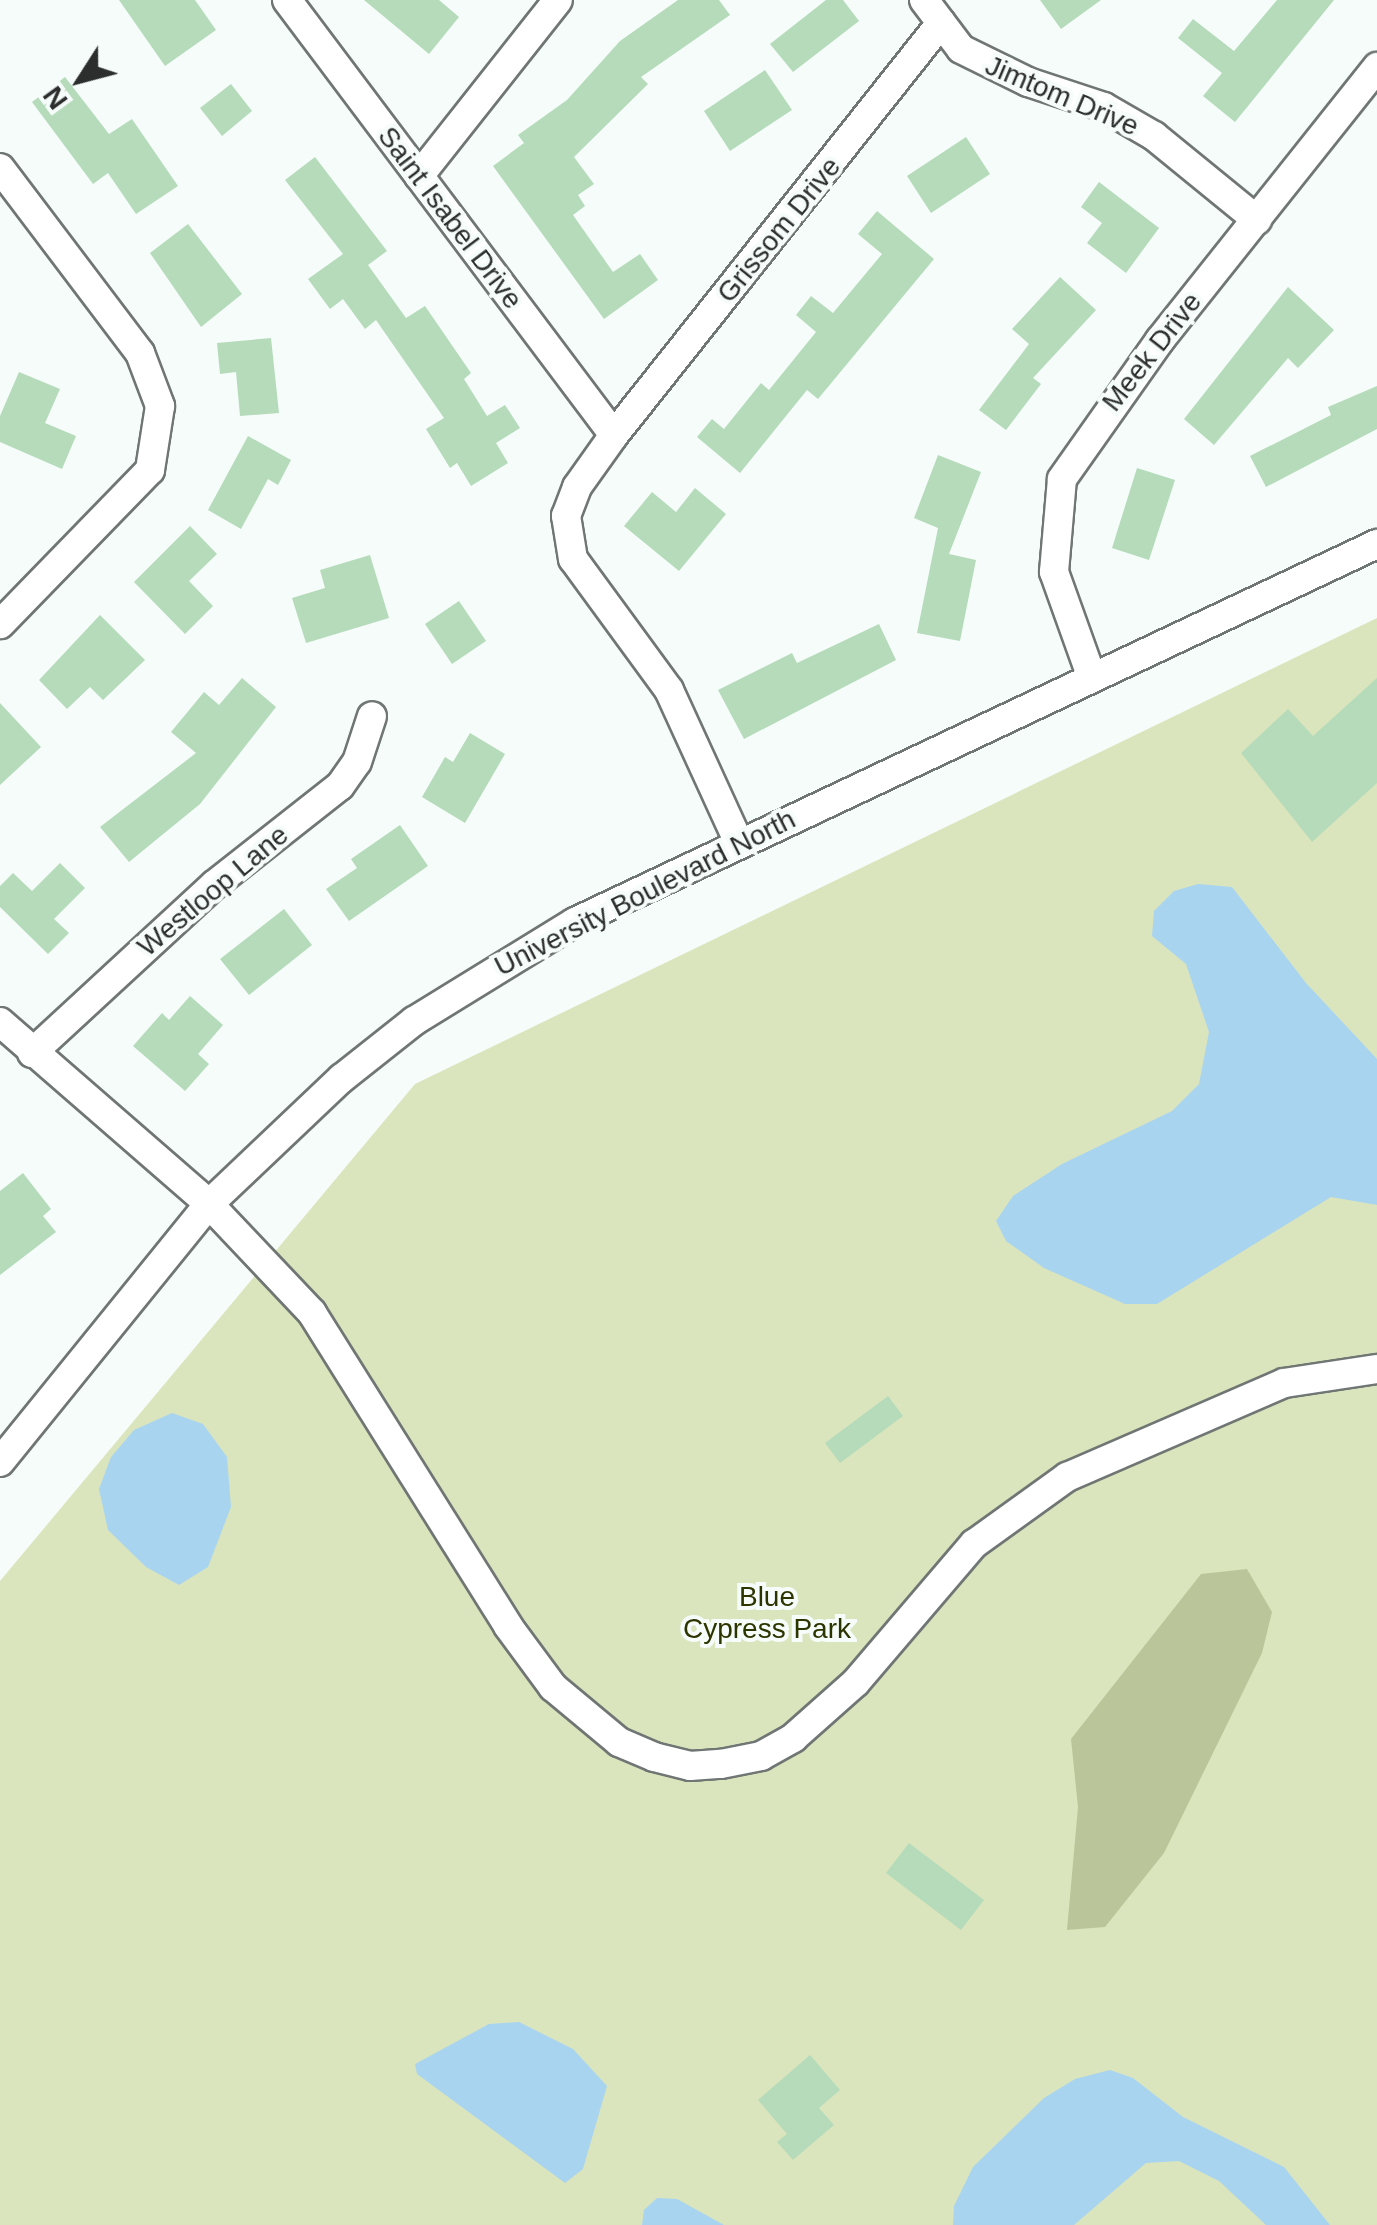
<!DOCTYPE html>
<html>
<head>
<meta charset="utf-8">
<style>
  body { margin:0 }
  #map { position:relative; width:1377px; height:2225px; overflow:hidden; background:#f5fcfa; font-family:Helvetica,sans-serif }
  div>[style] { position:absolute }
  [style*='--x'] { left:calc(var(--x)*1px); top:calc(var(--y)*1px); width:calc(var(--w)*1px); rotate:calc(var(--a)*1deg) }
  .green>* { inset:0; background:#dae5bd }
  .forest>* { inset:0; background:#bac599 }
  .water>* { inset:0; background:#a8d4f0 }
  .building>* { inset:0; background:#b5dbba }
  .roads { filter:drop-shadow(2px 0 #707674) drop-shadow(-2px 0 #707674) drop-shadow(0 2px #707674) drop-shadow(0 -2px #707674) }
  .minor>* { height:28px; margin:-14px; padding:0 14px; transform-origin:14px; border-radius:14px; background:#fff }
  span { translate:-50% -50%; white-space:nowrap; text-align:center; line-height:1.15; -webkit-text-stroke:8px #f5fcfa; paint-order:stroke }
  .street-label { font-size:28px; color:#2c2e2e }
  .park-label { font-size:28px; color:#2c3500 }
  .north { position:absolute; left:30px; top:30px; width:100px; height:100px; -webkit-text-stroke:8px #f5fcfa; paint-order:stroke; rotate:234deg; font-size:28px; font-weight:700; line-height:40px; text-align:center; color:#2c2e2e }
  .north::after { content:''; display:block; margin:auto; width:35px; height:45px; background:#2c2e2e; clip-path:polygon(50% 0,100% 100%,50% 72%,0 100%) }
</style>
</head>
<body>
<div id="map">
  <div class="green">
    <div style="clip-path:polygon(1377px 618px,1377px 2225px,0 2225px,0 1581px,415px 1084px)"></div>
  </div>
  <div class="forest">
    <div style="clip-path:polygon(1247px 1569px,1272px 1612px,1262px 1653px,1164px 1853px,1105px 1927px,1067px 1930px,1078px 1807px,1071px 1739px,1201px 1574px)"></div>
  </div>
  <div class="water">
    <div style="clip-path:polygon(1198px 884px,1232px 887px,1306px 983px,1377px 1059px,1377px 1205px,1331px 1197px,1157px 1304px,1125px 1304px,1044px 1268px,1006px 1241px,996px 1221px,1013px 1196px,1062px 1164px,1172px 1111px,1199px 1084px,1209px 1032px,1186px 964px,1152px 936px,1154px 911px,1174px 891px)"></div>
    <div style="clip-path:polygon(172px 1413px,203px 1424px,227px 1457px,231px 1507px,208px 1567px,179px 1585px,146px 1567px,108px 1530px,99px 1489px,111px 1457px,134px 1430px)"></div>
    <div style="clip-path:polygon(519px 2022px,573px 2049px,607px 2086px,583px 2169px,565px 2183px,417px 2074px,415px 2064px,489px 2024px)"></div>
    <div style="clip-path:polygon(1110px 2070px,1133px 2078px,1183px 2117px,1284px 2167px,1330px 2225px,1266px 2225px,1219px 2181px,1179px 2161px,1146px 2163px,1074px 2225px,953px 2225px,954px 2206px,973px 2167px,1044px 2098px,1075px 2079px)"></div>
    <div style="clip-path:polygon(657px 2198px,677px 2199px,724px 2225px,642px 2225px,644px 2210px)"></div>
  </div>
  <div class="building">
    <div style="clip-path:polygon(119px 0,195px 0,216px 30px,165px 66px)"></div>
    <div style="clip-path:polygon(364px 0,439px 0,459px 17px,429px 54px)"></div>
    <div style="clip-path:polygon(678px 0,719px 0,730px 15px,641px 77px,648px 84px,574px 157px,594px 184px,578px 195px,585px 206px,573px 215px,613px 272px,640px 254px,658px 280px,604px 319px,493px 166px,524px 143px,518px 135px,567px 100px,620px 41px)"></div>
    <div style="clip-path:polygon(826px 0,843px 0,859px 21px,793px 72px,770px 44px)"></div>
    <div style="clip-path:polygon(1040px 0,1101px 0,1061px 29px)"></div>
    <div style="clip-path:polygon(1277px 0,1334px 0,1235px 122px,1203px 96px,1222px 73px,1178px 38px,1193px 19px,1234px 51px)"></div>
    <div style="clip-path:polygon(765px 70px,792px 110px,730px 151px,704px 111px)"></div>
    <div style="clip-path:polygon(65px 77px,109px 134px,132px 119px,178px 186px,136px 214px,108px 173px,93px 184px,32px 102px)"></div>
    <div style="clip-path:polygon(231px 84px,252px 111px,222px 136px,200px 108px)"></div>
    <div style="clip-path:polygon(966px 137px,990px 174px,931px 213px,907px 176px)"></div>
    <div style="clip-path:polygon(315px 157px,387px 251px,368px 265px,406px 318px,425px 306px,471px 373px,464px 379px,487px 416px,505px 405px,520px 428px,496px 443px,508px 463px,471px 486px,457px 463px,450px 468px,426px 429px,444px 418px,376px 320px,365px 329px,343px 299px,330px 309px,308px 279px,343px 254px,285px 180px)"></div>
    <div style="clip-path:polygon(1099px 182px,1159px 228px,1126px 273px,1087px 243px,1102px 223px,1081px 207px)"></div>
    <div style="clip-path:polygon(877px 211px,934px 259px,818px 399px,807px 390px,740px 473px,697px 437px,712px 419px,724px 429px,761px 383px,769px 390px,816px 332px,796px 315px,811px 296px,833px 313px,882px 254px,858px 234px)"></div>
    <div style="clip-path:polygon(188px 224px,242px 294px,201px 327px,150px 253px)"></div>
    <div style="clip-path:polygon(1060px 277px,1096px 310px,1033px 378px,1041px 384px,1006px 430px,979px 410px,1029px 344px,1012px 329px)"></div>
    <div style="clip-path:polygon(1288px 287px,1334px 330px,1298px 368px,1288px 358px,1214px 445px,1184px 419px)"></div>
    <div style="clip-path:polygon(271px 338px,279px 413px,240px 416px,236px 372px,220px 374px,217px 343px)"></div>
    <div style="clip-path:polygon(19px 372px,60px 389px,45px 423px,76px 436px,62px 469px,0 442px,0 416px)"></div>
    <div style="clip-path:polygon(1377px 386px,1377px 429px,1266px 487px,1250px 456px,1331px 415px,1328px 407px)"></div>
    <div style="clip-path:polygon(248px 436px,291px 460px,278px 485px,268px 479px,241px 529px,208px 510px)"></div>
    <div style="clip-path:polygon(938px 455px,981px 472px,949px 554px,976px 560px,960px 641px,917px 633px,938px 528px,914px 518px)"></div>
    <div style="clip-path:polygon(1137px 468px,1175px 480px,1149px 560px,1112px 548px)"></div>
    <div style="clip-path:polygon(695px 488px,726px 514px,679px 571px,624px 526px,652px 492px,676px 512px)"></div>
    <div style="clip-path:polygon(190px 526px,217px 554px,189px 581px,213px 606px,185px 634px,134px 582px)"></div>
    <div style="clip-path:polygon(370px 555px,389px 618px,306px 643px,292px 598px,325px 588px,320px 570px)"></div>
    <div style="clip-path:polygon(459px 601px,486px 641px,452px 664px,425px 624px)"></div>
    <div style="clip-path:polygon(100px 615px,145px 660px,103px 700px,90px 687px,67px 709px,39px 680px)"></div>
    <div style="clip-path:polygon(879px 624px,896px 660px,744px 739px,718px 690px,792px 653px,797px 663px)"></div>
    <div style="clip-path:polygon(242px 678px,276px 707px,200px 804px,129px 862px,100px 827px,196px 753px,171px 732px,204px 692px,219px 705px)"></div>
    <div style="clip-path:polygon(1377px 678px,1377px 783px,1312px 842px,1241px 753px,1288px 709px,1313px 736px)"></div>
    <div style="clip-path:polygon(0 703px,41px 747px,0 785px)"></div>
    <div style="clip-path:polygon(470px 733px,505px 754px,465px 823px,422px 797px,445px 757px,453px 762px)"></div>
    <div style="clip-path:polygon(400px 825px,428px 866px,349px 921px,326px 889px,357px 868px,351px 859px)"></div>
    <div style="clip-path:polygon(60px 863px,85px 888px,54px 919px,69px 933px,48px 954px,0 907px,0 886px,13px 873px,32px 891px)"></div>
    <div style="clip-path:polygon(284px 909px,312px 945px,249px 995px,220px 959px)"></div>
    <div style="clip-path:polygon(190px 996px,223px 1025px,198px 1054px,209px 1064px,185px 1091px,133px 1046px,162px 1013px,169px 1020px)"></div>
    <div style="clip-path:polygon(23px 1173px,51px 1209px,43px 1216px,56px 1232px,0 1275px,0 1191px)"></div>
    <div style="clip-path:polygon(888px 1396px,903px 1416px,840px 1463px,825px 1443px)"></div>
    <div style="clip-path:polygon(909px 1843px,984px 1900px,961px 1930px,886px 1873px)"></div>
    <div style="clip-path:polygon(810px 2055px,840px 2090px,819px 2108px,834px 2125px,793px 2160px,777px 2142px,787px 2134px,758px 2100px)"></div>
  </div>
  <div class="roads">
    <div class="minor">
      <div style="--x:287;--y:0;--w:544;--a:53.07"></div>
      <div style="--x:924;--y:0;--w:61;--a:52.9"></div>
      <div style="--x:961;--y:49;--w:75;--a:26.2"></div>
      <div style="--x:1028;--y:82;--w:80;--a:18.2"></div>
      <div style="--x:1104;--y:107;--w:58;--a:30.1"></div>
      <div style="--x:1154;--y:136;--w:133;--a:39.2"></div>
      <div style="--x:0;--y:168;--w:232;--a:52.9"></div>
      <div style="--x:140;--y:353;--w:57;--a:69.3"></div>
      <div style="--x:160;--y:406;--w:65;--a:98.9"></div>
      <div style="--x:150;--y:470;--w:215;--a:134.2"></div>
      <div style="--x:419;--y:176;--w:224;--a:-51.7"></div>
      <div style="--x:1092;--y:678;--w:113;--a:-109.7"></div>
      <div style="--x:1054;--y:572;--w:93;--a:-85.1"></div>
      <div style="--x:1062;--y:479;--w:170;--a:-54.8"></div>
      <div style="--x:1160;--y:340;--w:349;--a:-51.5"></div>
      <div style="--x:739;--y:843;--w:168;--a:-114.6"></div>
      <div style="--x:669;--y:690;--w:162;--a:-126.2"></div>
      <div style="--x:573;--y:559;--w:44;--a:-99.2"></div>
      <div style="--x:566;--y:516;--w:31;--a:-69"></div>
      <div style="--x:577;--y:487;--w:64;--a:-54.6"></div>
      <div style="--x:614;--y:435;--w:526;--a:-51.56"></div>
      <div style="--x:0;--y:1022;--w:277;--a:41"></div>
      <div style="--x:209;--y:1204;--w:150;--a:46.6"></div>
      <div style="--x:312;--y:1313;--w:369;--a:57.9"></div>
      <div style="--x:508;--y:1626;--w:76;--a:53.6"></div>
      <div style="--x:553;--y:1687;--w:86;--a:39.8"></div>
      <div style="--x:619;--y:1742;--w:38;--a:23"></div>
      <div style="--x:654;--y:1757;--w:37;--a:14"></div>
      <div style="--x:690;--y:1766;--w:31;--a:-4"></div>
      <div style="--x:721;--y:1764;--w:41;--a:-11.3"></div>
      <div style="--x:761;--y:1756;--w:37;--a:-29"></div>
      <div style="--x:793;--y:1738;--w:84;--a:-41.6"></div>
      <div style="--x:856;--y:1682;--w:182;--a:-49.5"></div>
      <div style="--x:974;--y:1544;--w:115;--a:-35.8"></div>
      <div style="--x:1067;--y:1477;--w:236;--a:-23.4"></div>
      <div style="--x:1284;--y:1383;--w:94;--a:-8.6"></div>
      <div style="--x:32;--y:1053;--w:248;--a:-42.7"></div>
      <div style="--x:214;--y:885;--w:160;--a:-38.2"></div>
      <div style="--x:340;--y:786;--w:29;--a:-55"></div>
      <div style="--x:357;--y:762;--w:48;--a:-71.9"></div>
      <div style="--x:0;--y:1462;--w:332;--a:-51"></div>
      <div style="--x:209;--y:1204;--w:183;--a:-43.5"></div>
      <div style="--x:342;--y:1078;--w:92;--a:-38.4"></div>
      <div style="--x:414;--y:1021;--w:189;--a:-31.6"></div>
      <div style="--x:575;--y:922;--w:887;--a:-25.24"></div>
    </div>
  </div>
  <div class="street-label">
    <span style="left:1062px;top:96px;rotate:23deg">Jimtom Drive</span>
    <span style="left:450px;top:218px;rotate:53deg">Saint Isabel Drive</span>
    <span style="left:779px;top:230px;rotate:-51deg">Grissom Drive</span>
    <span style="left:1152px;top:352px;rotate:-52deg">Meek Drive</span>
    <span style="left:213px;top:891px;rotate:-40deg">Westloop Lane</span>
    <span style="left:645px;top:893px;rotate:-27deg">University Boulevard North</span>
  </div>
  <div class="park-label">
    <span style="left:767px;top:1613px">Blue<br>Cypress Park</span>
  </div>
  <div class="north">N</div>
</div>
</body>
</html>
